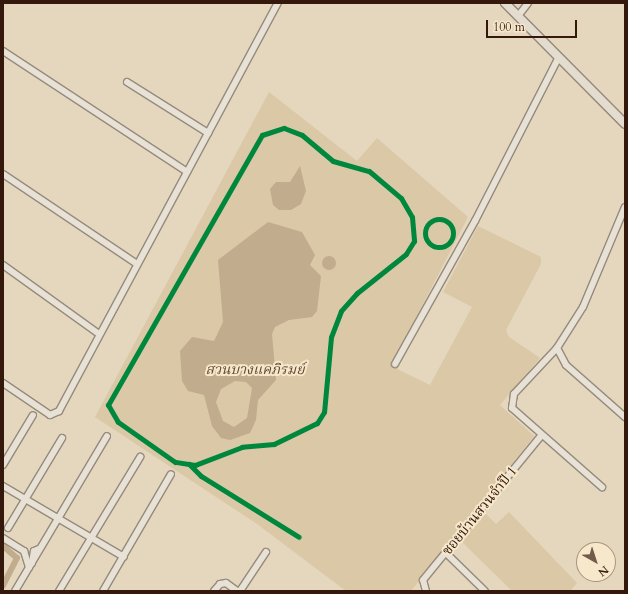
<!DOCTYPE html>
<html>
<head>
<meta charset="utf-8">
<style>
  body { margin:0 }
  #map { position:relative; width:628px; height:594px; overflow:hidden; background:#e4d7be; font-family:Cardo,"Noto Serif Thai",serif }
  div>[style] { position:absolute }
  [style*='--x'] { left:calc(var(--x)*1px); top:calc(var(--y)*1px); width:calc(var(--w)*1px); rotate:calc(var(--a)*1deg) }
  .green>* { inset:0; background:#dbc8a6 }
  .water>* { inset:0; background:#c1ac8d }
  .round { border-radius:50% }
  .canal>* { height:6px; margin:-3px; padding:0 3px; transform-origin:3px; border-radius:3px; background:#c1ac8d }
  .roads { filter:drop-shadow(1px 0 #958a7b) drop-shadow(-1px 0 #958a7b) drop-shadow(0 1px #958a7b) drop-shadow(0 -1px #958a7b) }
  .minor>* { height:6px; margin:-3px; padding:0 3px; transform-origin:3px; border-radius:3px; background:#e8e1d5 }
  .major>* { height:8px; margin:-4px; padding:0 4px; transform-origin:4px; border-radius:4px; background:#e4dcce }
  .cycleway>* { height:5px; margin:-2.5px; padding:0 2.5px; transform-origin:2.5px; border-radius:2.5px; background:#00873e }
  .cycleway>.ring { margin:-2.5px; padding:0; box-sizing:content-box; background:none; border:5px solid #00873e; border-radius:50% }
  span { translate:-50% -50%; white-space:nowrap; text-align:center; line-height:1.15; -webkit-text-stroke:4px #f7e8cb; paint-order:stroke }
  .park-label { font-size:14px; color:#644934; font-style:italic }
  .street-label { font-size:14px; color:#34180c }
  .frame { position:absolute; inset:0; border:4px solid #34180c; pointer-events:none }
  .north { position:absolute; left:576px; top:542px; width:40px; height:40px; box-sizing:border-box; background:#f7e8cb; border:1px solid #a9957f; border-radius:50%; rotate:141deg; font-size:11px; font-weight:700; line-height:16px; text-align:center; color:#34180c }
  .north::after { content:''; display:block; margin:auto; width:14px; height:18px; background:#725b4a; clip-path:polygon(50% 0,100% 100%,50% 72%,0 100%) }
  .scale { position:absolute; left:486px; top:20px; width:91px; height:18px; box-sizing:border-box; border:2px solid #34180c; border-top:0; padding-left:5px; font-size:12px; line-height:14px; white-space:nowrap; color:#34180c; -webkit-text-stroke:3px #f7e8cb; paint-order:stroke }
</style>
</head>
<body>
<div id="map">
  <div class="green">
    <div style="clip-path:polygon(269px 92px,357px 161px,377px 138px,468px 217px,391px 366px,430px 385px,472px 307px,443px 292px,478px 226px,541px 257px,541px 264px,506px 330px,509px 337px,540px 358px,500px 405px,534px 436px,411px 591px,346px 591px,257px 524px,95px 417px)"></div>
    <div style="clip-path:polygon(509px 512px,577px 583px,570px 591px,512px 591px,461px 541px,485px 513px,496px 524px)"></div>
  </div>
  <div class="water">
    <div style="clip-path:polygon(300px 166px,306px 191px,301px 204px,291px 210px,279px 210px,273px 205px,270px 189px,276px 182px,290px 182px)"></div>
    <div style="clip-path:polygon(evenodd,268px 222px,302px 232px,315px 255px,310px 265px,321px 276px,317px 311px,312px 317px,289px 320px,275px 327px,272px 334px,276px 380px,258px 400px,256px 420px,250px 433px,230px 440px,221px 438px,212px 426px,204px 395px,188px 391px,182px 381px,180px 351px,192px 337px,214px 341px,223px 322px,218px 260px,268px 222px,235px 381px,246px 382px,252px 388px,247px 418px,234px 427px,223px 421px,216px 402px,221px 389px,235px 381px)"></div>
    <div class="round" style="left:322px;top:256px;width:14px;height:14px"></div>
  </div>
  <div class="canal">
    <div style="--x:3;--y:546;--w:18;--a:41"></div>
    <div style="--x:17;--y:558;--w:31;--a:117"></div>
  </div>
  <div class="roads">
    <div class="minor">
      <div style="--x:518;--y:16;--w:16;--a:-52"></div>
      <div style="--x:3;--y:51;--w:220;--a:33.3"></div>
      <div style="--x:127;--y:82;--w:96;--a:32.2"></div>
      <div style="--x:3;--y:174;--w:161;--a:33.9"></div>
      <div style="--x:625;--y:207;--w:108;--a:112.8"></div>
      <div style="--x:583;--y:307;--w:49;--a:122.4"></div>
      <div style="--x:557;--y:348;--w:19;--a:62"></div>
      <div style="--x:566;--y:365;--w:79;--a:41.4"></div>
      <div style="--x:3;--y:265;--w:118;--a:35.7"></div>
      <div style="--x:557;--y:348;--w:63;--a:133.1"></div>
      <div style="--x:514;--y:394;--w:14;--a:98"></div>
      <div style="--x:512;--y:408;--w:120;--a:41.3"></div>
      <div style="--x:395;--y:364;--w:164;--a:-60.8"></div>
      <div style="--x:475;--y:221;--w:182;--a:-62.9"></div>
      <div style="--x:3;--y:383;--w:57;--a:34.2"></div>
      <div style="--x:50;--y:415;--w:10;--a:-24"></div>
      <div style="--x:59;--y:411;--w:463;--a:-61.8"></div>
      <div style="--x:3;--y:465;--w:58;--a:-59"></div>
      <div style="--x:3;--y:486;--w:140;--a:30.4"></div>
      <div style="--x:8;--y:528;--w:105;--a:-59"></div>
      <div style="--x:3;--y:538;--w:25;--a:32"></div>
      <div style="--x:24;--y:551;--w:17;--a:73"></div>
      <div style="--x:446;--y:553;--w:54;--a:44.3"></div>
      <div style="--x:32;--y:563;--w:12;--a:-81"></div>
      <div style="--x:34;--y:551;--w:5;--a:-22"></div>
      <div style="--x:15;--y:591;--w:180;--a:-59.3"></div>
      <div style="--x:59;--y:591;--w:157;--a:-58.8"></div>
      <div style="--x:103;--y:591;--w:135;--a:-59.8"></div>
      <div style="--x:214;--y:591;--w:9;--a:-49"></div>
      <div style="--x:220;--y:584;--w:6;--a:-9"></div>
      <div style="--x:226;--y:583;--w:14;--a:36"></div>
      <div style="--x:240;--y:591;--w:47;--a:-56.3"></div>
      <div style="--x:426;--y:591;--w:11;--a:-105"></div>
      <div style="--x:423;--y:580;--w:186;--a:-50.7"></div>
    </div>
    <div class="major">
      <div style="--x:505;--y:3;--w:170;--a:45.2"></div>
    </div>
  </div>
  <div class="cycleway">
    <div style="--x:284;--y:128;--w:19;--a:21"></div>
    <div style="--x:302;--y:135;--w:40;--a:40"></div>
    <div style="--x:333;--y:161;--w:37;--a:16"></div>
    <div style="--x:369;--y:171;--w:42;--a:40.2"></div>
    <div style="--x:401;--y:198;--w:22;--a:60"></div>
    <div style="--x:412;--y:217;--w:24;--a:85"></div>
    <div style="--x:414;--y:241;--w:15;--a:122"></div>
    <div style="--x:406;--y:254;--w:63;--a:141.5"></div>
    <div style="--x:357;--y:293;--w:24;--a:132"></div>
    <div style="--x:341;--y:311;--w:28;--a:111"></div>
    <div style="--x:331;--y:337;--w:75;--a:95.3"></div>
    <div style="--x:324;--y:412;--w:13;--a:122"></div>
    <div style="--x:317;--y:423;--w:48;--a:154"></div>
    <div style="--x:274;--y:444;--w:32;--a:175"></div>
    <div style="--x:242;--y:447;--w:50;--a:159"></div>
    <div style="--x:195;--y:465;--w:20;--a:-171"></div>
    <div style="--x:175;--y:462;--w:70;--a:-144.9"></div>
    <div style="--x:118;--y:422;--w:20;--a:-120"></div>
    <div style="--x:108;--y:405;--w:311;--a:-60.3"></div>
    <div style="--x:262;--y:135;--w:23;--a:-18"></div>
    <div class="ring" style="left:425px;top:219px;width:23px;height:23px"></div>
    <div style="--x:189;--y:464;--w:17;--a:45"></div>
    <div style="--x:201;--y:476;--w:115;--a:31.9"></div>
  </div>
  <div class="park-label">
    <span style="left:255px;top:370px">สวนบางแคภิรมย์</span>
  </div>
  <div class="street-label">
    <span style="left:480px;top:511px;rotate:-51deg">ซอยบ้านสวนจำปี 1</span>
  </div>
  <div class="frame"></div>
  <div class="north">N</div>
  <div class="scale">100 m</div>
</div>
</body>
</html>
